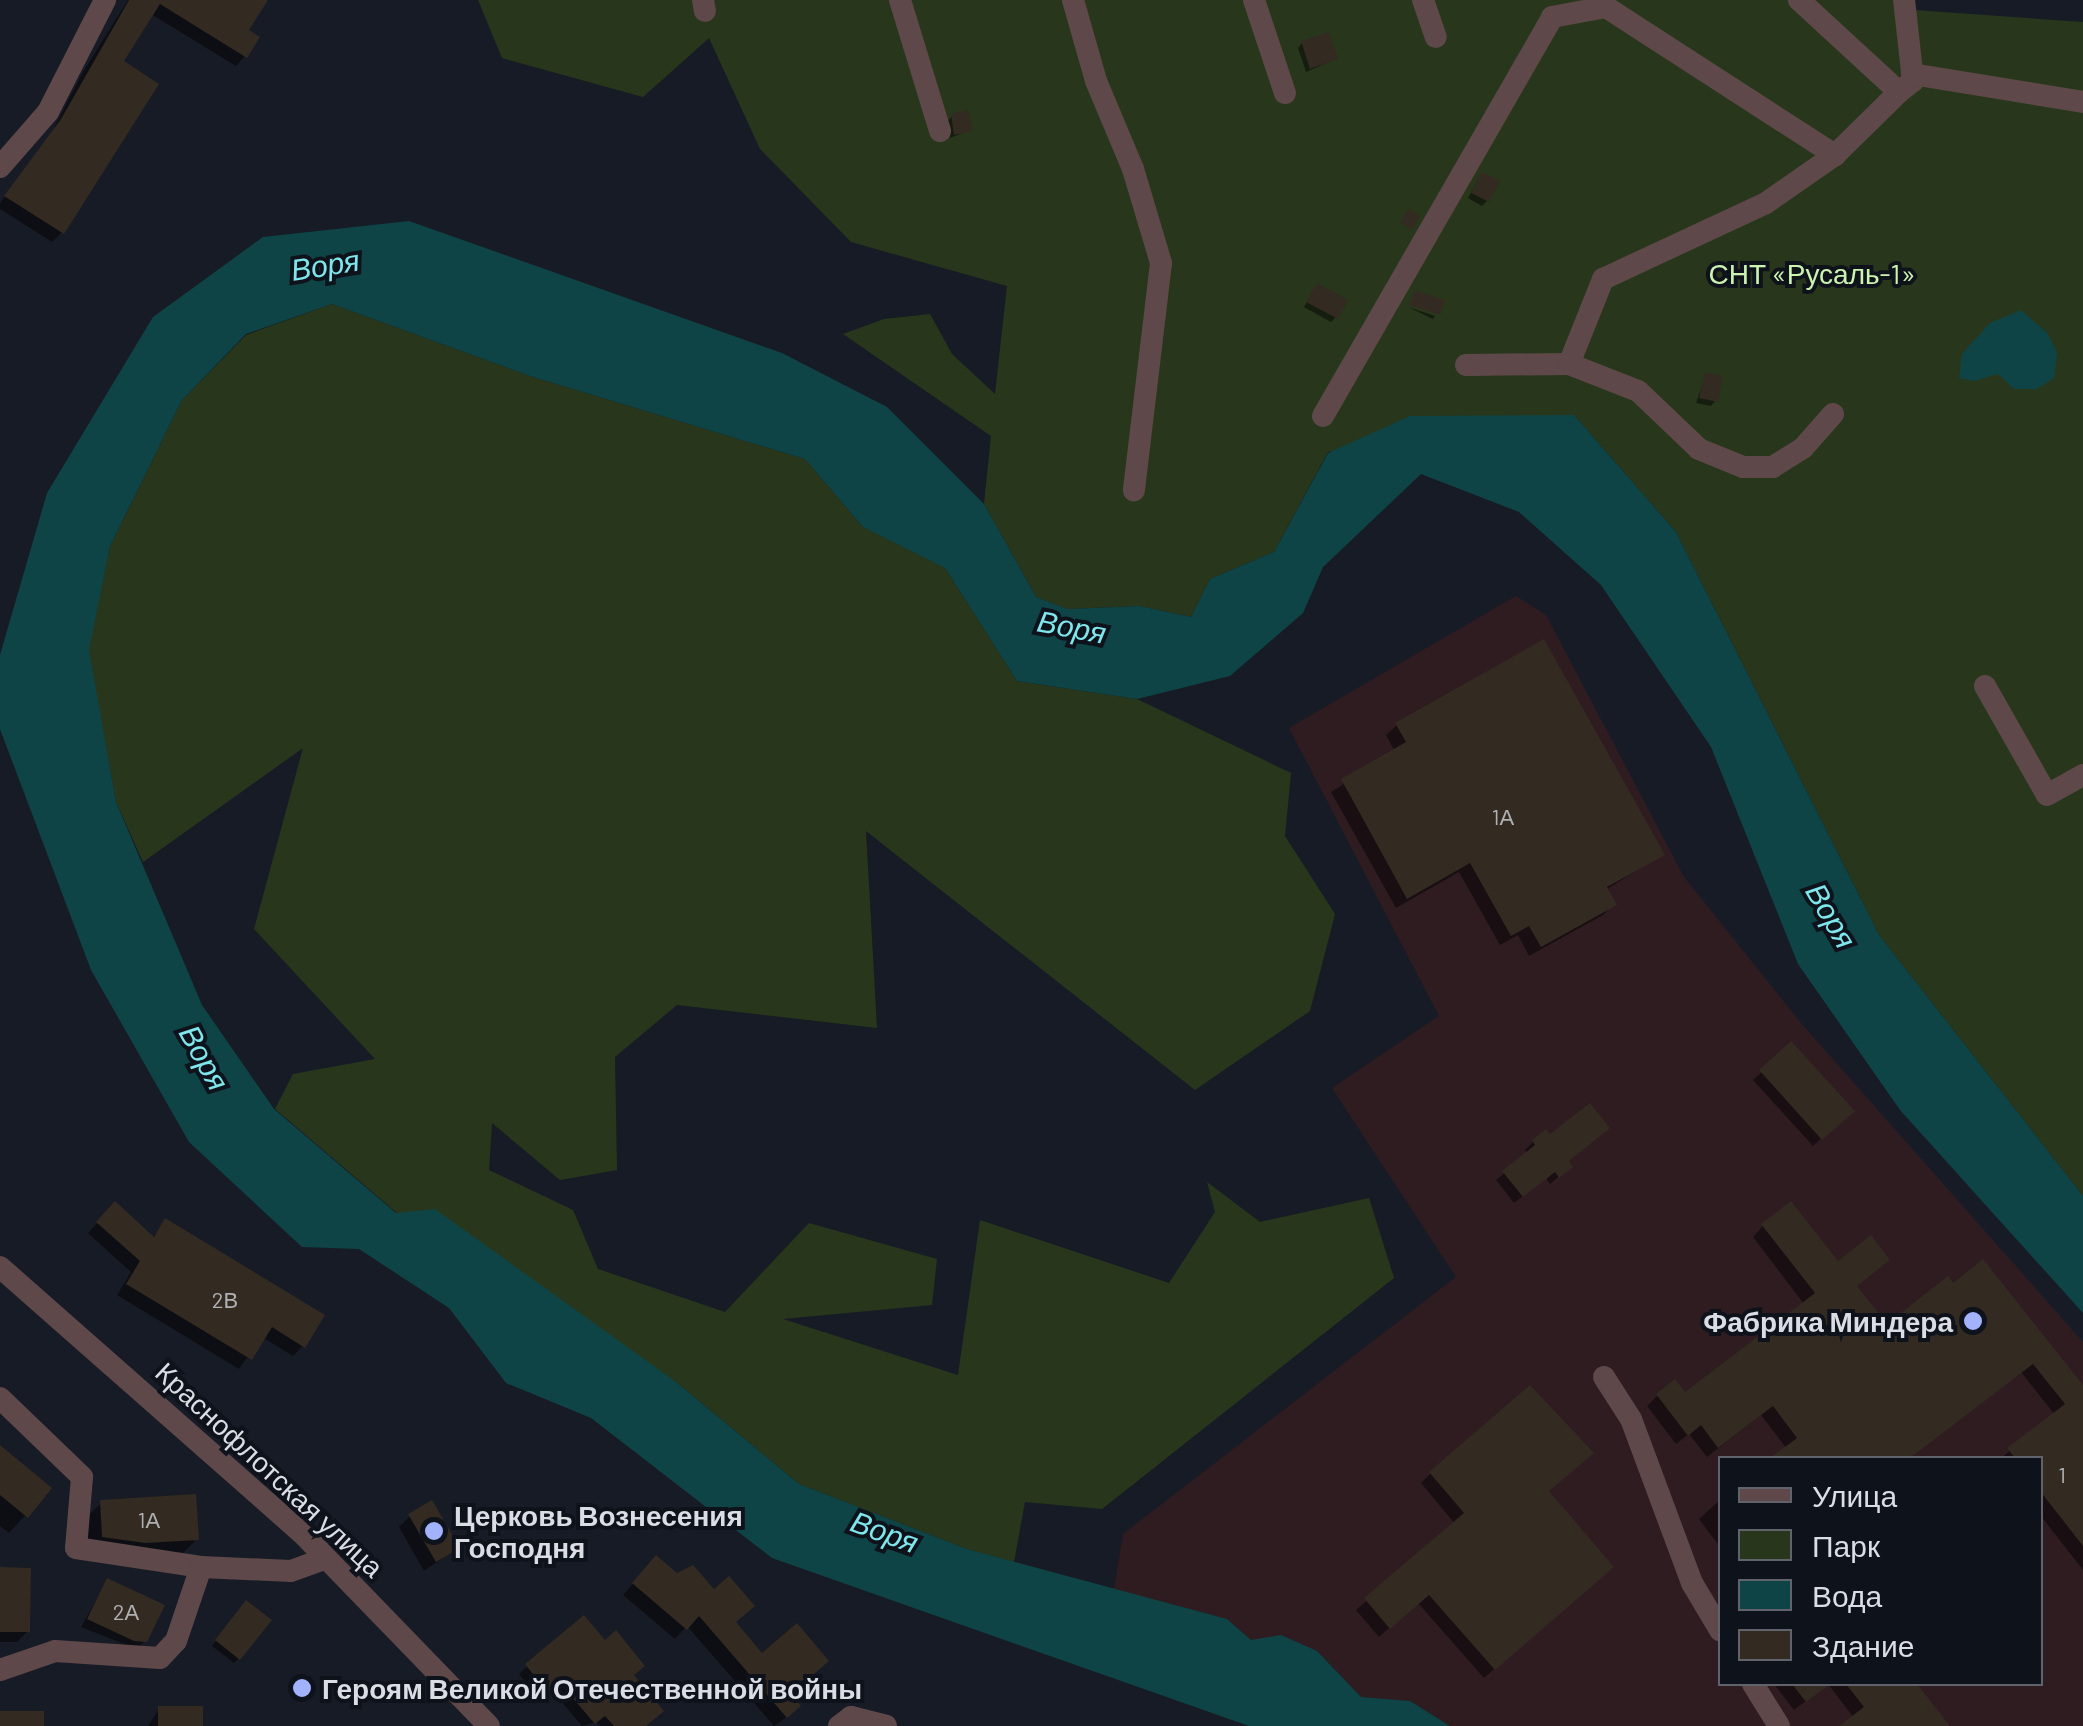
<!DOCTYPE html>
<html>
<head>
<meta charset="utf-8">
<style>
  body { margin:0 }
  #map { position:relative; width:2083px; height:1726px; overflow:hidden; background:#171b25; font-family:Barlow,sans-serif }
  div>[style] { position:absolute }
  [style*='--x'] { left:calc(var(--x)*1px); top:calc(var(--y)*1px); width:calc(var(--w)*1px); rotate:calc(var(--a)*1deg) }
  .industrial>* { inset:0; background:#2f1c21 }
  .green>* { inset:0; background:#28371b }
  .water>* { inset:0; background:#0e4446 }
  .shadow>* { inset:0; background:#0007 }
  .building>* { inset:0; background:#332a21 }
  .minor>* { height:22px; margin:-11px; padding:0 11px; transform-origin:11px; border-radius:11px; background:#5e4849 }
  .dots>* { width:28px; height:28px; translate:-50% -50%; box-sizing:border-box; border:5px solid #0e121b; border-radius:50% }
  span { translate:-50% -50%; white-space:nowrap; text-align:center; line-height:1.15; -webkit-text-stroke:8px #0e121b; paint-order:stroke }
  .number-label { font-size:22px; color:#b0b0b3 }
  .number-label span { -webkit-text-stroke-width:0 }
  .park-label { font-size:28px; color:#ccf3af }
  .poi-label { font-size:28px; color:#dadde4; font-weight:700 }
  .right { translate:-100% -50%; text-align:right }
  .left { translate:0 -50%; text-align:left }
  .street-label { font-size:28px; color:#dadde4 }
  .water-label { font-size:30px; color:#7fe7ec; font-style:italic }
  .legend { position:absolute; left:1718px; top:1456px; width:325px; height:230px; box-sizing:border-box; background:#0e121b; border:2px solid #60636b; margin:0; padding:12px 18px; list-style:none; font-size:30px; color:#dadde4 }
  .legend li { display:flex; align-items:center; gap:20px; height:50px }
  .legend b { width:50px; border:2px solid #60636b }
</style>
</head>
<body>
<div id="map">
  <div class="industrial">
    <div style="clip-path:polygon(evenodd,1516px 596px,1546px 615px,1684px 877px,1801px 1023px,2083px 1342px,2083px 1726px,1450px 1726px,1410px 1701px,1361px 1697px,1317px 1651px,1251px 1640px,1227px 1619px,1114px 1589px,1123px 1534px,1456px 1277px,1332px 1088px,1439px 1016px,1289px 728px,1516px 596px,1720px 1458px,2040px 1458px,2040px 1684px,1720px 1684px,1720px 1458px)"></div>
  </div>
  <div class="green">
    <div style="clip-path:polygon(478px 0,1895px 0,1900px 9px,2083px 22px,2083px 1196px,1879px 935px,1676px 532px,1574px 415px,1328px 452px,1274px 552px,1210px 579px,1191px 617px,1140px 606px,1068px 609px,1036px 597px,984px 504px,991px 436px,843px 334px,884px 319px,930px 314px,952px 354px,995px 394px,1007px 286px,851px 242px,760px 149px,709px 38px,643px 97px,502px 58px)"></div>
    <div style="clip-path:polygon(332px 304px,530px 376px,805px 459px,863px 527px,945px 568px,1017px 681px,1137px 699px,1291px 773px,1285px 836px,1335px 914px,1310px 1011px,1195px 1090px,866px 831px,877px 1028px,677px 1005px,615px 1057px,617px 1170px,560px 1180px,492px 1123px,489px 1170px,573px 1210px,598px 1269px,725px 1312px,809px 1223px,937px 1259px,932px 1305px,783px 1319px,958px 1375px,980px 1220px,1169px 1283px,1215px 1212px,1207px 1182px,1260px 1222px,1369px 1198px,1394px 1278px,1102px 1509px,1025px 1502px,1014px 1562px,967px 1549px,799px 1484px,676px 1382px,397px 1213px,275px 1109px,293px 1074px,375px 1059px,254px 929px,303px 748px,143px 862px,116px 802px,88px 650px,110px 546px,182px 400px,246px 335px)"></div>
  </div>
  <div class="water">
    <div style="clip-path:polygon(409px 221px,782px 353px,887px 407px,984px 504px,1036px 597px,1068px 609px,1140px 606px,1191px 617px,1210px 579px,1274px 552px,1328px 453px,1410px 416px,1574px 415px,1676px 532px,1879px 935px,2083px 1196px,2083px 1313px,1900px 1110px,1798px 964px,1711px 747px,1601px 585px,1519px 512px,1421px 474px,1323px 567px,1303px 613px,1230px 676px,1137px 699px,1017px 681px,945px 568px,863px 527px,805px 459px,530px 376px,332px 304px,246px 334px,182px 400px,110px 546px,89px 650px,116px 802px,202px 1005px,274px 1109px,396px 1213px,435px 1209px,676px 1382px,799px 1484px,967px 1549px,1227px 1619px,1251px 1640px,1281px 1635px,1317px 1651px,1361px 1697px,1410px 1701px,1450px 1726px,1249px 1726px,772px 1558px,591px 1418px,506px 1383px,449px 1308px,359px 1249px,302px 1247px,189px 1142px,91px 970px,0 729px,0 655px,47px 493px,153px 317px,263px 237px)"></div>
    <div style="clip-path:polygon(2021px 310px,2048px 334px,2057px 353px,2054px 378px,2037px 389px,2014px 389px,1998px 374px,1974px 381px,1959px 378px,1962px 354px,1990px 323px)"></div>
  </div>
  <div class="shadow">
    <div style="clip-path:polygon(128px 0,261px 0,246px 31px,245px 56px,236px 66px,151px 14px,120px 62px,62px 232px,52px 242px,0 209px,0 203px,52px 132px,83px 72px)"></div>
    <div style="clip-path:polygon(1302px 43px,1336px 59px,1306px 72px,1298px 48px)"></div>
    <div style="clip-path:polygon(952px 117px,970px 130px,950px 138px,947px 121px)"></div>
    <div style="clip-path:polygon(1478px 180px,1487px 201px,1482px 206px,1468px 198px)"></div>
    <div style="clip-path:polygon(1313px 291px,1336px 317px,1331px 322px,1304px 307px)"></div>
    <div style="clip-path:polygon(1408px 307px,1435px 316px,1433px 319px)"></div>
    <div style="clip-path:polygon(1706px 375px,1715px 401px,1711px 406px,1696px 403px)"></div>
    <div style="clip-path:polygon(1397px 725px,1662px 854px,1606px 890px,1614px 904px,1603px 915px,1529px 956px,1518px 935px,1500px 945px,1459px 872px,1396px 908px,1331px 792px,1395px 752px,1386px 735px)"></div>
    <div style="clip-path:polygon(1791px 1045px,1851px 1111px,1813px 1146px,1753px 1080px)"></div>
    <div style="clip-path:polygon(1533px 1142px,1566px 1161px,1562px 1174px,1550px 1184px,1546px 1178px,1514px 1203px,1496px 1180px,1528px 1153px,1525px 1150px)"></div>
    <div style="clip-path:polygon(115px 1204px,152px 1238px,166px 1221px,303px 1346px,293px 1356px,262px 1337px,239px 1369px,117px 1295px,131px 1272px,88px 1233px)"></div>
    <div style="clip-path:polygon(1763px 1226px,1855px 1287px,1886px 1327px,1948px 1280px,2083px 1394px,2083px 1570px,2040px 1515px,2040px 1458px,2001px 1458px,2055px 1415px,2021px 1372px,1909px 1458px,1774px 1458px,1787px 1449px,1761px 1415px,1707px 1457px,1689px 1434px,1676px 1444px,1647px 1406px,1658px 1395px,1685px 1396px,1804px 1304px,1753px 1237px)"></div>
    <div style="clip-path:polygon(0 1448px,49px 1489px,9px 1533px,0 1526px)"></div>
    <div style="clip-path:polygon(1430px 1474px,1546px 1492px,1601px 1576px,1484px 1678px,1418px 1603px,1379px 1637px,1356px 1610px,1455px 1524px,1421px 1483px)"></div>
    <div style="clip-path:polygon(1720px 1500px,1720px 1547px,1699px 1519px)"></div>
    <div style="clip-path:polygon(101px 1503px,197px 1539px,180px 1556px,86px 1553px,84px 1520px)"></div>
    <div style="clip-path:polygon(410px 1516px,457px 1548px,424px 1571px,399px 1527px)"></div>
    <div style="clip-path:polygon(646px 1569px,677px 1576px,714px 1593px,788px 1695px,787px 1717px,774px 1726px,687px 1626px,675px 1639px,623px 1595px)"></div>
    <div style="clip-path:polygon(0 1570px,28px 1631px,17px 1642px,0 1642px)"></div>
    <div style="clip-path:polygon(107px 1581px,145px 1641px,137px 1649px,81px 1627px)"></div>
    <div style="clip-path:polygon(242px 1608px,238px 1659px,234px 1663px,212px 1646px)"></div>
    <div style="clip-path:polygon(583px 1618px,632px 1676px,644px 1726px,600px 1726px,596px 1722px,582px 1726px,550px 1688px,538px 1698px,519px 1674px)"></div>
    <div style="clip-path:polygon(1774px 1684px,1914px 1684px,1947px 1726px,1843px 1726px,1854px 1718px,1828px 1684px,1794px 1710px)"></div>
    <div style="clip-path:polygon(159px 1709px,200px 1726px,148px 1726px)"></div>
  </div>
  <div class="building">
    <div style="clip-path:polygon(129px 0,268px 0,249px 30px,260px 37px,247px 58px,160px 4px,124px 61px,159px 84px,64px 234px,4px 196px,61px 119px)"></div>
    <div style="clip-path:polygon(1329px 32px,1338px 59px,1310px 69px,1301px 41px)"></div>
    <div style="clip-path:polygon(968px 110px,973px 131px,954px 135px,951px 114px)"></div>
    <div style="clip-path:polygon(1482px 172px,1500px 181px,1489px 202px,1471px 193px)"></div>
    <div style="clip-path:polygon(1408px 209px,1420px 216px,1412px 230px,1400px 222px)"></div>
    <div style="clip-path:polygon(1317px 283px,1348px 300px,1338px 319px,1306px 302px)"></div>
    <div style="clip-path:polygon(1415px 290px,1445px 300px,1440px 315px,1410px 305px)"></div>
    <div style="clip-path:polygon(1705px 372px,1723px 376px,1718px 402px,1699px 398px)"></div>
    <div style="clip-path:polygon(1544px 639px,1665px 855px,1607px 887px,1617px 905px,1541px 947px,1529px 926px,1511px 936px,1470px 863px,1407px 899px,1341px 779px,1406px 742px,1395px 723px)"></div>
    <div style="clip-path:polygon(1791px 1041px,1855px 1111px,1822px 1140px,1759px 1070px)"></div>
    <div style="clip-path:polygon(1590px 1103px,1610px 1128px,1569px 1161px,1573px 1167px,1559px 1178px,1555px 1172px,1523px 1197px,1502px 1171px,1535px 1145px,1532px 1140px,1546px 1129px,1550px 1134px)"></div>
    <div style="clip-path:polygon(115px 1201px,154px 1237px,165px 1218px,325px 1315px,305px 1348px,272px 1327px,252px 1360px,126px 1284px,140px 1261px,96px 1222px)"></div>
    <div style="clip-path:polygon(1791px 1201px,1838px 1261px,1871px 1235px,1890px 1260px,1857px 1286px,1887px 1324px,1948px 1276px,1953px 1283px,1983px 1259px,2083px 1385px,2083px 1546px,2040px 1491px,2040px 1458px,2015px 1458px,2007px 1448px,2065px 1404px,2033px 1364px,1910px 1458px,1770px 1458px,1797px 1438px,1773px 1406px,1718px 1448px,1701px 1425px,1688px 1436px,1656px 1394px,1675px 1379px,1685px 1392px,1815px 1293px,1761px 1224px)"></div>
    <div style="clip-path:polygon(1530px 1385px,1594px 1453px,1549px 1491px,1614px 1567px,1495px 1670px,1429px 1595px,1390px 1629px,1364px 1598px,1464px 1513px,1429px 1472px)"></div>
    <div style="clip-path:polygon(0 1445px,52px 1488px,28px 1518px,0 1495px)"></div>
    <div style="clip-path:polygon(196px 1494px,199px 1540px,145px 1543px,102px 1537px,100px 1500px)"></div>
    <div style="clip-path:polygon(432px 1500px,460px 1548px,436px 1562px,408px 1514px)"></div>
    <div style="clip-path:polygon(656px 1555px,677px 1573px,693px 1565px,714px 1589px,729px 1576px,755px 1606px,736px 1622px,762px 1653px,797px 1623px,829px 1661px,791px 1694px,801px 1706px,787px 1718px,699px 1616px,687px 1630px,632px 1583px)"></div>
    <div style="clip-path:polygon(0 1567px,31px 1568px,30px 1632px,0 1632px)"></div>
    <div style="clip-path:polygon(107px 1578px,165px 1605px,147px 1642px,134px 1641px,87px 1619px)"></div>
    <div style="clip-path:polygon(246px 1600px,272px 1620px,240px 1660px,215px 1640px)"></div>
    <div style="clip-path:polygon(584px 1615px,605px 1640px,616px 1630px,645px 1666px,634px 1675px,664px 1711px,646px 1726px,614px 1726px,605px 1716px,595px 1724px,559px 1682px,547px 1692px,525px 1664px)"></div>
    <div style="clip-path:polygon(1792px 1684px,1830px 1684px,1806px 1702px)"></div>
    <div style="clip-path:polygon(1846px 1684px,1917px 1684px,1950px 1726px,1839px 1726px,1864px 1707px)"></div>
    <div style="clip-path:polygon(158px 1706px,203px 1706px,203px 1726px,158px 1726px)"></div>
    <div style="clip-path:polygon(0 1711px,44px 1711px,44px 1726px,0 1726px)"></div>
  </div>
  <div class="minor">
    <div style="--x:703;--y:0;--w:11;--a:80"></div>
    <div style="--x:900;--y:0;--w:137;--a:73"></div>
    <div style="--x:1073;--y:0;--w:84;--a:74.1"></div>
    <div style="--x:1096;--y:81;--w:95;--a:67.2"></div>
    <div style="--x:1133;--y:169;--w:98;--a:73.4"></div>
    <div style="--x:1161;--y:263;--w:229;--a:96.8"></div>
    <div style="--x:1254;--y:0;--w:98;--a:71.6"></div>
    <div style="--x:1423;--y:0;--w:39;--a:71"></div>
    <div style="--x:1799;--y:0;--w:136;--a:42.6"></div>
    <div style="--x:1899;--y:92;--w:18;--a:-38"></div>
    <div style="--x:1913;--y:81;--w:81;--a:-96.3"></div>
    <div style="--x:1912;--y:74;--w:173;--a:9.3"></div>
    <div style="--x:0;--y:167;--w:73;--a:-48.9"></div>
    <div style="--x:48;--y:112;--w:126;--a:-63"></div>
    <div style="--x:1466;--y:365;--w:103;--a:-0.6"></div>
    <div style="--x:1833;--y:414;--w:45;--a:131.4"></div>
    <div style="--x:1803;--y:448;--w:36;--a:148"></div>
    <div style="--x:1773;--y:467;--w:30;--a:180"></div>
    <div style="--x:1743;--y:467;--w:48;--a:-157.8"></div>
    <div style="--x:1699;--y:449;--w:84;--a:-136.4"></div>
    <div style="--x:1638;--y:391;--w:74;--a:-158.6"></div>
    <div style="--x:1569;--y:364;--w:92;--a:-68.2"></div>
    <div style="--x:1603;--y:279;--w:180;--a:-25"></div>
    <div style="--x:1766;--y:203;--w:84;--a:-34.8"></div>
    <div style="--x:1323;--y:416;--w:460;--a:-60.1"></div>
    <div style="--x:1552;--y:17;--w:55;--a:-10.5"></div>
    <div style="--x:1606;--y:7;--w:273;--a:32.9"></div>
    <div style="--x:1835;--y:155;--w:90;--a:-44.5"></div>
    <div style="--x:1985;--y:686;--w:125;--a:60.4"></div>
    <div style="--x:2047;--y:795;--w:41;--a:-29.1"></div>
    <div style="--x:0;--y:1267;--w:401;--a:41.4"></div>
    <div style="--x:301;--y:1532;--w:270;--a:45.9"></div>
    <div style="--x:1604;--y:1377;--w:50;--a:57.3"></div>
    <div style="--x:1631;--y:1419;--w:175;--a:69.6"></div>
    <div style="--x:1692;--y:1583;--w:55;--a:59.2"></div>
    <div style="--x:0;--y:1398;--w:114;--a:43.9"></div>
    <div style="--x:82;--y:1477;--w:71;--a:94.8"></div>
    <div style="--x:76;--y:1548;--w:126;--a:8.6"></div>
    <div style="--x:0;--y:1670;--w:58;--a:-19.1"></div>
    <div style="--x:55;--y:1651;--w:105;--a:3.8"></div>
    <div style="--x:160;--y:1658;--w:23;--a:-47"></div>
    <div style="--x:176;--y:1641;--w:78;--a:-71.3"></div>
    <div style="--x:201;--y:1567;--w:90;--a:2.5"></div>
    <div style="--x:291;--y:1571;--w:37;--a:-20"></div>
    <div style="--x:1753;--y:1684;--w:49;--a:58.2"></div>
    <div style="--x:839;--y:1726;--w:15;--a:-37"></div>
    <div style="--x:851;--y:1717;--w:36;--a:14"></div>
  </div>
  <div class="dots">
    <div style="left:1973px;top:1321px;background:#a3b2fd"></div>
    <div style="left:434px;top:1531px;background:#a3b2fd"></div>
    <div style="left:302px;top:1688px;background:#a3b2fd"></div>
  </div>
  <div class="number-label">
    <span style="left:1503px;top:817px">1А</span>
    <span style="left:225px;top:1300px">2В</span>
    <span style="left:2062px;top:1475px">1</span>
    <span style="left:149px;top:1520px">1А</span>
    <span style="left:126px;top:1612px">2А</span>
  </div>
  <div class="park-label">
    <span style="left:1812px;top:273px">СНТ «Русаль-1»</span>
  </div>
  <div class="poi-label">
    <span class="right" style="left:1953px;top:1321px">Фабрика Миндера</span>
    <span class="left" style="left:454px;top:1531px">Церковь Вознесения<br>Господня</span>
    <span class="left" style="left:322px;top:1688px">Героям Великой Отечественной войны</span>
  </div>
  <div class="street-label">
    <span style="left:270px;top:1469px;rotate:43deg">Краснофлотская улица</span>
  </div>
  <div class="water-label">
    <span style="left:325px;top:264px;rotate:-9deg">Воря</span>
    <span style="left:1072px;top:626px;rotate:11deg">Воря</span>
    <span style="left:1832px;top:915px;rotate:60deg">Воря</span>
    <span style="left:205px;top:1057px;rotate:61deg">Воря</span>
    <span style="left:885px;top:1531px;rotate:20deg">Воря</span>
  </div>
  <ul class="legend">
  <li><b style="height:12px;background:#5e4849"></b>Улица</li>
  <li><b style="height:28px;background:#28371b"></b>Парк</li>
  <li><b style="height:28px;background:#0e4446"></b>Вода</li>
  <li><b style="height:28px;background:#332a21"></b>Здание</li>
  </ul>
</div>
</body>
</html>
